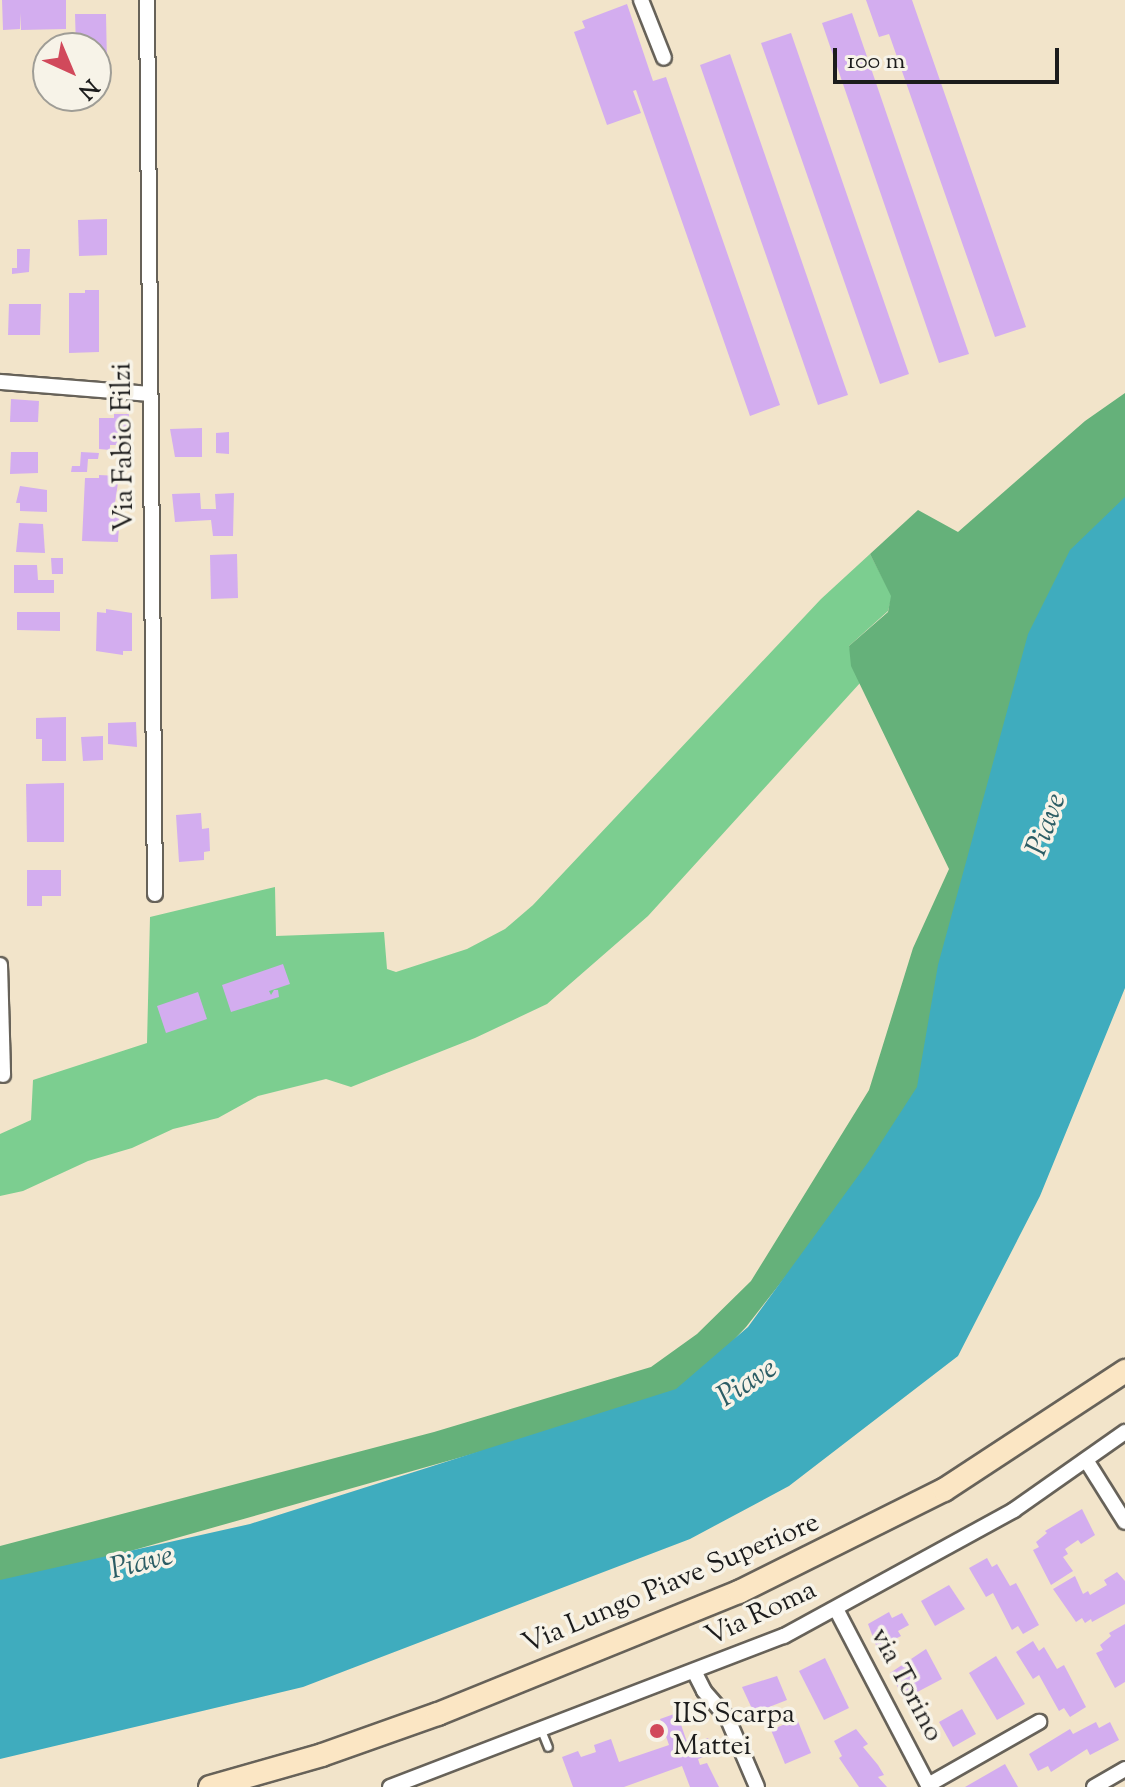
<!DOCTYPE html>
<html>
<head>
<meta charset="utf-8">
<style>
  body { margin:0 }
  #map { position:relative; width:1125px; height:1787px; overflow:hidden; background:#f2e4ca; font-family:"Sorts Mill Goudy",serif }
  div>[style] { position:absolute }
  [style*='--x'] { left:calc(var(--x)*1px); top:calc(var(--y)*1px); width:calc(var(--w)*1px); rotate:calc(var(--a)*1deg) }
  .green>* { inset:0; background:#7cce90 }
  .forest>* { inset:0; background:#65b17a }
  .water>* { inset:0; background:#3facbe }
  .building>* { inset:0; background:#d3adef }
  .roads { filter:drop-shadow(2px 0 #676259) drop-shadow(-2px 0 #676259) drop-shadow(0 2px #676259) drop-shadow(0 -2px #676259) }
  .service>* { height:7px; margin:-3.5px; padding:0 3.5px; transform-origin:3.5px; border-radius:3.5px; background:#fff }
  .minor>* { height:14px; margin:-7px; padding:0 7px; transform-origin:7px; border-radius:7px; background:#fff }
  .secondary>* { height:22px; margin:-11px; padding:0 11px; transform-origin:11px; border-radius:11px; background:#fbe6c4 }
  .dots>* { width:22px; height:22px; translate:-50% -50%; box-sizing:border-box; border:4px solid #f7f3e8; border-radius:50% }
  span { translate:-50% -50%; white-space:nowrap; text-align:center; line-height:1.15; -webkit-text-stroke:7px #f7f3e8; paint-order:stroke }
  .street-label { font-size:28px; color:#1c1c1c }
  .poi-label { font-size:28px; color:#1c1c1c }
  .left { translate:0 -50%; text-align:left }
  .water-label { font-size:30px; color:#2c5d65; font-style:italic }
  .north { position:absolute; left:32px; top:32px; width:80px; height:80px; box-sizing:border-box; background:#f7f3e8; border:2px solid #9f9d96; border-radius:50%; rotate:136deg; font-size:22px; font-weight:700; line-height:32px; text-align:center; color:#1c1c1c }
  .north::after { content:''; display:block; margin:auto; width:28px; height:36px; background:#d1495b; clip-path:polygon(50% 0,100% 100%,50% 72%,0 100%) }
  .scale { position:absolute; left:833px; top:48px; width:226px; height:36px; box-sizing:border-box; border:4px solid #1c1c1c; border-top:0; padding-left:10px; font-size:24px; line-height:28px; white-space:nowrap; color:#1c1c1c; -webkit-text-stroke:6px #f7f3e8; paint-order:stroke }
</style>
</head>
<body>
<div id="map">
  <div class="green">
    <div style="clip-path:polygon(870px 554px,892px 596px,888px 611px,849px 646px,860px 683px,648px 916px,547px 1004px,475px 1038px,351px 1087px,326px 1079px,258px 1096px,218px 1118px,173px 1129px,132px 1148px,88px 1161px,23px 1191px,0 1196px,0 1134px,31px 1120px,33px 1080px,147px 1043px,150px 917px,275px 887px,276px 936px,384px 932px,387px 969px,396px 972px,467px 949px,505px 929px,533px 905px,821px 599px)"></div>
  </div>
  <div class="forest">
    <div style="clip-path:polygon(1125px 393px,1125px 517px,951px 1051px,815px 1239px,746px 1327px,709px 1366px,670px 1398px,0 1588px,0 1546px,434px 1432px,651px 1367px,697px 1334px,751px 1281px,869px 1090px,913px 948px,949px 869px,851px 666px,849px 646px,888px 612px,891px 596px,870px 554px,918px 510px,958px 532px,1085px 421px)"></div>
  </div>
  <div class="water">
    <div style="clip-path:polygon(1125px 497px,1125px 988px,1040px 1196px,958px 1356px,789px 1486px,690px 1539px,303px 1687px,0 1759px,0 1580px,250px 1524px,676px 1389px,748px 1327px,869px 1161px,917px 1087px,938px 965px,1028px 634px,1070px 550px)"></div>
  </div>
  <div class="building">
    <div style="clip-path:polygon(2px 0,66px 0,66px 29px,21px 30px,21px 13px,20px 29px,3px 30px)"></div>
    <div style="clip-path:polygon(866px 0,912px 0,1026px 327px,995px 337px,889px 34px,879px 37px)"></div>
    <div style="clip-path:polygon(627px 4px,653px 81px,666px 77px,780px 405px,750px 416px,636px 90px,633px 91px,641px 113px,607px 125px,574px 32px,585px 28px,582px 21px)"></div>
    <div style="clip-path:polygon(852px 13px,969px 354px,939px 363px,822px 23px)"></div>
    <div style="clip-path:polygon(75px 14px,106px 14px,107px 64px,96px 65px,96px 48px,76px 48px)"></div>
    <div style="clip-path:polygon(791px 33px,909px 374px,880px 384px,761px 43px)"></div>
    <div style="clip-path:polygon(730px 54px,848px 395px,818px 405px,700px 65px)"></div>
    <div style="clip-path:polygon(107px 219px,107px 255px,79px 256px,78px 220px)"></div>
    <div style="clip-path:polygon(17px 249px,30px 249px,29px 272px,12px 274px,12px 268px,17px 268px)"></div>
    <div style="clip-path:polygon(85px 290px,99px 290px,99px 352px,69px 353px,69px 293px,85px 293px)"></div>
    <div style="clip-path:polygon(9px 304px,41px 304px,40px 335px,8px 335px)"></div>
    <div style="clip-path:polygon(11px 399px,39px 401px,38px 422px,10px 422px)"></div>
    <div style="clip-path:polygon(114px 414px,129px 414px,128px 445px,110px 445px,110px 450px,99px 449px,99px 418px,114px 418px)"></div>
    <div style="clip-path:polygon(202px 428px,202px 457px,175px 457px,170px 429px)"></div>
    <div style="clip-path:polygon(229px 432px,229px 454px,216px 453px,216px 433px)"></div>
    <div style="clip-path:polygon(11px 452px,38px 452px,38px 473px,10px 474px)"></div>
    <div style="clip-path:polygon(81px 452px,99px 453px,98px 459px,88px 459px,87px 472px,71px 472px,72px 466px,80px 466px)"></div>
    <div style="clip-path:polygon(99px 475px,119px 476px,114px 510px,120px 510px,118px 542px,82px 541px,85px 478px,99px 478px)"></div>
    <div style="clip-path:polygon(20px 486px,47px 490px,47px 512px,20px 511px,20px 503px,16px 503px)"></div>
    <div style="clip-path:polygon(200px 493px,201px 509px,216px 509px,215px 494px,234px 493px,233px 536px,213px 536px,211px 520px,175px 522px,172px 494px)"></div>
    <div style="clip-path:polygon(19px 523px,43px 524px,45px 553px,16px 552px)"></div>
    <div style="clip-path:polygon(237px 554px,238px 598px,211px 599px,210px 555px)"></div>
    <div style="clip-path:polygon(51px 558px,63px 558px,63px 574px,52px 574px)"></div>
    <div style="clip-path:polygon(14px 565px,37px 565px,38px 580px,54px 580px,54px 593px,14px 593px)"></div>
    <div style="clip-path:polygon(106px 609px,132px 613px,132px 651px,123px 651px,123px 655px,96px 651px,97px 612px,106px 613px)"></div>
    <div style="clip-path:polygon(17px 612px,60px 612px,60px 631px,17px 630px)"></div>
    <div style="clip-path:polygon(66px 717px,66px 761px,42px 761px,42px 739px,36px 739px,36px 718px)"></div>
    <div style="clip-path:polygon(136px 722px,137px 747px,108px 744px,108px 723px)"></div>
    <div style="clip-path:polygon(103px 736px,103px 760px,83px 761px,81px 737px)"></div>
    <div style="clip-path:polygon(64px 783px,64px 842px,27px 842px,26px 784px)"></div>
    <div style="clip-path:polygon(201px 813px,202px 829px,209px 828px,210px 851px,204px 852px,204px 860px,179px 862px,176px 815px)"></div>
    <div style="clip-path:polygon(27px 870px,61px 870px,61px 896px,42px 896px,42px 906px,27px 906px)"></div>
    <div style="clip-path:polygon(283px 964px,290px 984px,269px 991px,271px 995px,274px 990px,278px 990px,279px 997px,231px 1012px,222px 985px)"></div>
    <div style="clip-path:polygon(198px 992px,207px 1019px,166px 1033px,157px 1006px)"></div>
    <div style="clip-path:polygon(1082px 1509px,1095px 1535px,1081px 1544px,1078px 1540px,1065px 1549px,1068px 1554px,1063px 1557px,1073px 1571px,1051px 1585px,1033px 1550px,1039px 1547px,1036px 1542px,1047px 1533px,1045px 1531px)"></div>
    <div style="clip-path:polygon(987px 1558px,992px 1567px,997px 1564px,1010px 1586px,1016px 1583px,1039px 1625px,1023px 1634px,1018px 1626px,1012px 1630px,993px 1593px,986px 1597px,969px 1568px)"></div>
    <div style="clip-path:polygon(1117px 1572px,1125px 1581px,1125px 1604px,1092px 1622px,1091px 1619px,1085px 1623px,1082px 1618px,1076px 1622px,1053px 1589px,1075px 1576px,1083px 1594px,1088px 1591px,1090px 1595px,1107px 1585px,1104px 1580px)"></div>
    <div style="clip-path:polygon(949px 1585px,965px 1609px,935px 1626px,921px 1601px)"></div>
    <div style="clip-path:polygon(889px 1612px,892px 1618px,902px 1613px,909px 1625px,898px 1631px,901px 1636px,877px 1648px,868px 1624px)"></div>
    <div style="clip-path:polygon(1125px 1624px,1125px 1682px,1115px 1688px,1096px 1653px,1103px 1650px,1100px 1645px,1111px 1636px,1109px 1633px)"></div>
    <div style="clip-path:polygon(1033px 1641px,1039px 1651px,1044px 1647px,1057px 1669px,1064px 1665px,1086px 1707px,1070px 1717px,1064px 1708px,1059px 1711px,1039px 1675px,1033px 1679px,1016px 1652px)"></div>
    <div style="clip-path:polygon(926px 1649px,942px 1679px,904px 1699px,890px 1673px)"></div>
    <div style="clip-path:polygon(996px 1656px,1025px 1704px,997px 1720px,969px 1673px)"></div>
    <div style="clip-path:polygon(825px 1658px,849px 1708px,824px 1720px,799px 1671px)"></div>
    <div style="clip-path:polygon(777px 1676px,787px 1700px,754px 1713px,742px 1687px)"></div>
    <div style="clip-path:polygon(962px 1709px,976px 1734px,953px 1747px,939px 1722px)"></div>
    <div style="clip-path:polygon(677px 1713px,688px 1745px,708px 1738px,714px 1753px,698px 1759px,700px 1765px,707px 1763px,719px 1787px,690px 1787px,682px 1766px,624px 1787px,573px 1787px,562px 1757px,578px 1751px,581px 1757px,596px 1752px,594px 1745px,611px 1739px,619px 1762px,669px 1745px,660px 1719px)"></div>
    <div style="clip-path:polygon(797px 1719px,811px 1753px,785px 1764px,771px 1730px)"></div>
    <div style="clip-path:polygon(1096px 1722px,1099px 1728px,1110px 1722px,1119px 1740px,1090px 1755px,1087px 1749px,1051px 1772px,1048px 1766px,1038px 1771px,1029px 1754px,1070px 1729px,1073px 1734px)"></div>
    <div style="clip-path:polygon(856px 1729px,868px 1744px,863px 1747px,878px 1765px,884px 1775px,878px 1777px,887px 1787px,859px 1787px,839px 1758px,842px 1756px,834px 1741px)"></div>
    <div style="clip-path:polygon(1005px 1764px,1018px 1787px,965px 1787px)"></div>
  </div>
  <div class="roads">
    <div class="service">
      <div style="--x:541;--y:1730;--w:18;--a:68"></div>
    </div>
    <div class="minor">
      <div style="--x:147;--y:0;--w:894;--a:89.49"></div>
      <div style="--x:641;--y:0;--w:62;--a:68.4"></div>
      <div style="--x:0;--y:382;--w:150;--a:4.6"></div>
      <div style="--x:0;--y:965;--w:110;--a:88.4"></div>
      <div style="--x:1086;--y:1460;--w:73;--a:57.8"></div>
      <div style="--x:836;--y:1609;--w:201;--a:62.4"></div>
      <div style="--x:695;--y:1673;--w:20;--a:63"></div>
      <div style="--x:704;--y:1691;--w:35;--a:49"></div>
      <div style="--x:727;--y:1717;--w:76;--a:66.8"></div>
      <div style="--x:928;--y:1785;--w:128;--a:-29.6"></div>
      <div style="--x:390;--y:1787;--w:422;--a:-21"></div>
      <div style="--x:784;--y:1636;--w:262;--a:-28.7"></div>
      <div style="--x:1014;--y:1510;--w:136;--a:-35.1"></div>
      <div style="--x:1094;--y:1787;--w:36;--a:-30"></div>
    </div>
    <div class="secondary">
      <div style="--x:210;--y:1787;--w:116;--a:-15.9"></div>
      <div style="--x:322;--y:1755;--w:123;--a:-19.5"></div>
      <div style="--x:438;--y:1714;--w:325;--a:-22.1"></div>
      <div style="--x:739;--y:1592;--w:229;--a:-26.5"></div>
      <div style="--x:944;--y:1490;--w:217;--a:-33.3"></div>
    </div>
  </div>
  <div class="dots">
    <div style="left:657px;top:1731px;background:#d1495b"></div>
  </div>
  <div class="street-label">
    <span style="left:124px;top:447px;rotate:-91deg">Via Fabio Filzi</span>
    <span style="left:671px;top:1584px;rotate:-23deg">Via Lungo Piave Superiore</span>
    <span style="left:761px;top:1614px;rotate:-25deg">Via Roma</span>
    <span style="left:906px;top:1685px;rotate:62deg">via Torino</span>
  </div>
  <div class="poi-label">
    <span class="left" style="left:673px;top:1731px">IIS Scarpa<br>Mattei</span>
  </div>
  <div class="water-label">
    <span style="left:1048px;top:825px;rotate:-70deg">Piave</span>
    <span style="left:748px;top:1384px;rotate:-33deg">Piave</span>
    <span style="left:142px;top:1564px;rotate:-14deg">Piave</span>
  </div>
  <div class="north">N</div>
  <div class="scale">100 m</div>
</div>
</body>
</html>
